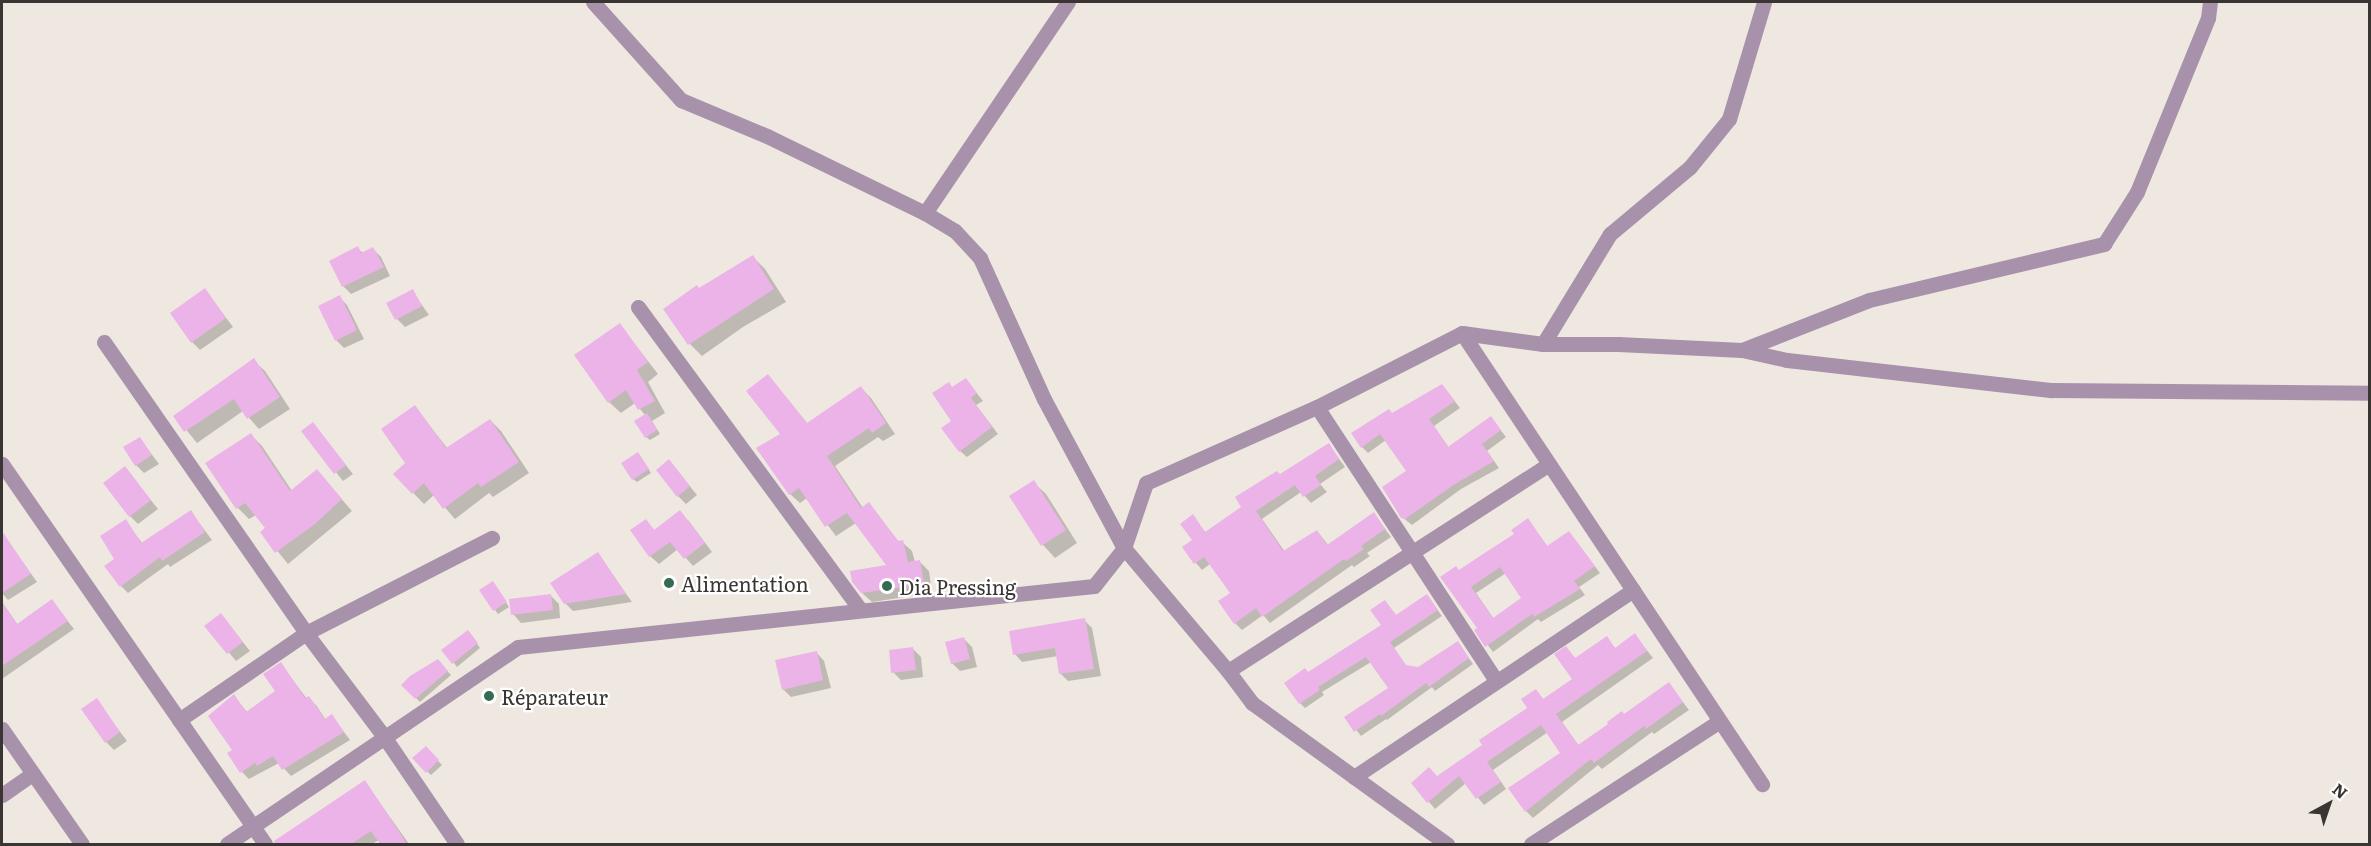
<!DOCTYPE html>
<html>
<head>
<meta charset="utf-8">
<style>
  body { margin:0 }
  #map { position:relative; width:2371px; height:846px; overflow:hidden; background:#efe8e0; font-family:Literata,serif }
  div>[style] { position:absolute }
  [style*='--x'] { left:calc(var(--x)*1px); top:calc(var(--y)*1px); width:calc(var(--w)*1px); rotate:calc(var(--a)*1deg) }
  .shadow>* { inset:0; background:#0003 }
  .building>* { inset:0; background:#ecb3e9 }
  .minor>* { height:15px; margin:-7.5px; padding:0 7.5px; transform-origin:7.5px; border-radius:7.5px; background:#a892ab }
  .dots>* { width:16px; height:16px; translate:-50% -50%; box-sizing:border-box; border:3px solid #fff; border-radius:50% }
  span { translate:-50% -50%; white-space:nowrap; text-align:center; line-height:1.15; -webkit-text-stroke:4.5px #fff; paint-order:stroke }
  .poi-label { font-size:20px; color:#383532 }
  .left { translate:0 -50%; text-align:left }
  .frame { position:absolute; inset:0; border:3px solid #383532; pointer-events:none }
  .north { position:absolute; left:2299px; top:774px; width:60px; height:60px; -webkit-text-stroke:4px #fff; paint-order:stroke; rotate:40deg; font-size:16px; font-weight:700; line-height:24px; text-align:center; color:#383532 }
  .north::after { content:''; display:block; margin:auto; width:21px; height:27px; background:#383532; clip-path:polygon(50% 0,100% 100%,50% 72%,0 100%) }
</style>
</head>
<body>
<div id="map">
  <div class="shadow">
    <div style="clip-path:polygon(357px 248px,363px 253px,373px 249px,381px 257px,390px 276px,351px 294px,343px 286px)"></div>
    <div style="clip-path:polygon(753px 257px,765px 269px,786px 302px,743px 327px,702px 356px,690px 344px,700px 290px)"></div>
    <div style="clip-path:polygon(205px 290px,233px 327px,200px 350px,192px 342px)"></div>
    <div style="clip-path:polygon(412px 291px,429px 315px,405px 327px,397px 319px)"></div>
    <div style="clip-path:polygon(339px 297px,347px 305px,364px 339px,344px 348px,336px 340px)"></div>
    <div style="clip-path:polygon(620px 325px,658px 374px,648px 382px,665px 413px,652px 421px,660px 434px,650px 440px,646px 437px,645px 415px,635px 403px,621px 413px,609px 402px)"></div>
    <div style="clip-path:polygon(253px 360px,265px 371px,290px 409px,259px 429px,243px 411px,197px 443px,175px 416px)"></div>
    <div style="clip-path:polygon(768px 376px,808px 424px,861px 388px,871px 398px,895px 434px,883px 441px,878px 437px,835px 466px,863px 508px,869px 504px,899px 542px,902px 542px,912px 551px,915px 562px,920px 562px,929px 571px,932px 593px,872px 602px,862px 593px,888px 567px,856px 523px,836px 536px,807px 498px,800px 503px,790px 494px,782px 434px)"></div>
    <div style="clip-path:polygon(966px 380px,983px 401px,976px 405px,998px 434px,967px 457px,960px 451px,953px 421px,953px 388px)"></div>
    <div style="clip-path:polygon(1442px 385px,1460px 408px,1434px 426px,1449px 448px,1491px 418px,1506px 437px,1487px 451px,1499px 468px,1461px 489px,1412px 525px,1402px 517px,1408px 471px,1386px 440px,1368px 453px,1362px 447px,1392px 414px)"></div>
    <div style="clip-path:polygon(415px 407px,448px 449px,490px 420px,501px 431px,529px 473px,493px 497px,489px 493px,455px 519px,434px 495px,424px 504px,395px 474px,407px 464px)"></div>
    <div style="clip-path:polygon(313px 424px,353px 474px,343px 481px,303px 431px)"></div>
    <div style="clip-path:polygon(251px 435px,262px 446px,292px 491px,317px 471px,352px 511px,288px 564px,262px 532px,267px 528px,256px 515px,249px 519px,238px 508px)"></div>
    <div style="clip-path:polygon(140px 439px,159px 464px,144px 473px,136px 465px)"></div>
    <div style="clip-path:polygon(1329px 445px,1345px 467px,1320px 484px,1327px 492px,1311px 503px,1301px 492px,1262px 519px,1285px 552px,1317px 531px,1329px 546px,1374px 514px,1391px 537px,1367px 553px,1370px 556px,1354px 567px,1352px 565px,1270px 623px,1263px 615px,1242px 630px,1235px 623px,1232px 594px,1210px 564px,1202px 570px,1196px 563px,1192px 516px,1206px 533px,1243px 507px,1280px 476px)"></div>
    <div style="clip-path:polygon(641px 457px,651px 473px,637px 482px,633px 479px)"></div>
    <div style="clip-path:polygon(669px 461px,697px 495px,686px 504px,678px 496px)"></div>
    <div style="clip-path:polygon(125px 468px,158px 509px,138px 524px,130px 516px)"></div>
    <div style="clip-path:polygon(1033px 482px,1046px 494px,1077px 543px,1055px 558px,1043px 545px,1011px 497px)"></div>
    <div style="clip-path:polygon(191px 512px,212px 540px,170px 567px,168px 564px,128px 593px,121px 586px,116px 559px,125px 521px,143px 544px)"></div>
    <div style="clip-path:polygon(688px 520px,712px 552px,693px 566px,678px 549px,659px 564px,650px 556px,646px 521px,655px 531px)"></div>
    <div style="clip-path:polygon(evenodd,1528px 520px,1548px 547px,1569px 533px,1600px 573px,1579px 587px,1585px 595px,1541px 622px,1538px 619px,1493px 652px,1476px 630px,1479px 629px,1459px 571px,1516px 534px,1528px 520px,1506px 573px,1523px 598px,1494px 619px,1476px 593px,1506px 573px)"></div>
    <div style="clip-path:polygon(2px 533px,37px 582px,8px 600px,2px 593px)"></div>
    <div style="clip-path:polygon(598px 554px,632px 602px,573px 611px,565px 603px)"></div>
    <div style="clip-path:polygon(496px 587px,509px 607px,498px 614px,481px 591px)"></div>
    <div style="clip-path:polygon(551px 596px,559px 604px,560px 618px,521px 623px,513px 614px)"></div>
    <div style="clip-path:polygon(1427px 596px,1442px 616px,1394px 648px,1407px 667px,1418px 668px,1458px 643px,1473px 664px,1435px 691px,1432px 687px,1387px 720px,1386px 719px,1361px 736px,1346px 717px,1390px 689px,1371px 662px,1322px 692px,1324px 695px,1305px 708px,1300px 703px,1308px 673px,1383px 625px,1385px 602px,1397px 616px)"></div>
    <div style="clip-path:polygon(52px 601px,74px 629px,2px 679px,2px 602px,18px 625px)"></div>
    <div style="clip-path:polygon(221px 615px,250px 651px,236px 661px,207px 626px)"></div>
    <div style="clip-path:polygon(1084px 620px,1092px 628px,1101px 676px,1068px 681px,1060px 673px,1058px 656px,1022px 662px,1015px 654px)"></div>
    <div style="clip-path:polygon(1635px 635px,1653px 658px,1562px 722px,1579px 746px,1669px 684px,1689px 710px,1654px 734px,1652px 732px,1602px 769px,1598px 765px,1533px 818px,1526px 811px,1562px 753px,1548px 732px,1493px 770px,1506px 789px,1484px 805px,1466px 783px,1435px 809px,1413px 783px,1438px 778px,1484px 745px,1529px 708px,1535px 691px,1544px 700px,1574px 680px,1566px 648px,1576px 659px,1606px 638px,1616px 649px)"></div>
    <div style="clip-path:polygon(472px 636px,480px 648px,457px 667px,444px 650px)"></div>
    <div style="clip-path:polygon(964px 639px,972px 647px,977px 667px,960px 671px,952px 663px)"></div>
    <div style="clip-path:polygon(913px 649px,921px 657px,923px 677px,901px 680px,893px 672px)"></div>
    <div style="clip-path:polygon(816px 652px,824px 661px,831px 688px,791px 697px,783px 689px)"></div>
    <div style="clip-path:polygon(438px 661px,451px 675px,420px 702px,403px 685px)"></div>
    <div style="clip-path:polygon(281px 664px,307px 699px,316px 705px,326px 720px,332px 716px,350px 740px,291px 776px,279px 763px,249px 779px,242px 772px,234px 750px,234px 696px,247px 712px,277px 692px)"></div>
    <div style="clip-path:polygon(96px 700px,127px 741px,114px 750px,106px 742px)"></div>
    <div style="clip-path:polygon(426px 748px,442px 765px,431px 775px,414px 759px)"></div>
    <div style="clip-path:polygon(365px 782px,409px 844px,382px 844px,379px 840px,372px 844px,289px 844px,284px 837px)"></div>
  </div>
  <div class="building">
    <div style="clip-path:polygon(358px 246px,361px 253px,373px 247px,384px 267px,342px 287px,329px 261px)"></div>
    <div style="clip-path:polygon(753px 255px,774px 289px,688px 345px,663px 309px,697px 285px,699px 288px)"></div>
    <div style="clip-path:polygon(205px 288px,226px 318px,191px 343px,170px 313px)"></div>
    <div style="clip-path:polygon(413px 289px,422px 306px,395px 320px,386px 303px)"></div>
    <div style="clip-path:polygon(340px 295px,357px 330px,335px 341px,318px 306px)"></div>
    <div style="clip-path:polygon(620px 323px,648px 362px,637px 370px,655px 401px,638px 410px,626px 390px,608px 403px,574px 355px)"></div>
    <div style="clip-path:polygon(254px 358px,280px 397px,247px 419px,234px 399px,184px 432px,173px 416px)"></div>
    <div style="clip-path:polygon(768px 374px,807px 423px,861px 386px,886px 423px,872px 433px,869px 428px,827px 456px,861px 508px,869px 502px,898px 541px,903px 540px,908px 562px,920px 560px,924px 584px,861px 593px,852px 582px,850px 571px,886px 565px,847px 513px,825px 527px,799px 488px,789px 495px,756px 448px,780px 434px,746px 391px)"></div>
    <div style="clip-path:polygon(966px 378px,977px 393px,971px 398px,992px 427px,959px 452px,941px 428px,951px 421px,932px 393px,949px 382px,952px 387px)"></div>
    <div style="clip-path:polygon(1442px 384px,1455px 401px,1429px 419px,1448px 447px,1491px 416px,1501px 430px,1482px 444px,1494px 461px,1455px 484px,1405px 519px,1401px 518px,1382px 487px,1406px 471px,1380px 434px,1361px 448px,1351px 433px,1389px 409px,1392px 413px)"></div>
    <div style="clip-path:polygon(415px 405px,446px 448px,490px 419px,519px 462px,481px 487px,478px 483px,443px 509px,424px 483px,412px 494px,393px 474px,405px 463px,381px 429px)"></div>
    <div style="clip-path:polygon(647px 413px,657px 430px,645px 438px,634px 421px)"></div>
    <div style="clip-path:polygon(313px 422px,346px 465px,334px 474px,301px 431px)"></div>
    <div style="clip-path:polygon(251px 433px,290px 491px,317px 469px,342px 499px,315px 524px,275px 553px,260px 532px,265px 528px,245px 503px,236px 509px,205px 463px)"></div>
    <div style="clip-path:polygon(140px 437px,152px 455px,135px 466px,123px 447px)"></div>
    <div style="clip-path:polygon(1329px 443px,1339px 459px,1315px 476px,1321px 485px,1303px 497px,1295px 485px,1256px 511px,1283px 551px,1317px 530px,1327px 545px,1374px 512px,1385px 529px,1361px 546px,1364px 549px,1346px 561px,1344px 559px,1262px 617px,1256px 608px,1234px 624px,1218px 601px,1230px 593px,1204px 557px,1194px 564px,1182px 547px,1192px 540px,1180px 524px,1193px 514px,1205px 532px,1241px 507px,1235px 497px,1277px 471px,1280px 474px)"></div>
    <div style="clip-path:polygon(638px 452px,649px 469px,632px 480px,621px 463px)"></div>
    <div style="clip-path:polygon(669px 459px,690px 486px,677px 497px,656px 470px)"></div>
    <div style="clip-path:polygon(125px 466px,151px 500px,129px 517px,103px 483px)"></div>
    <div style="clip-path:polygon(1034px 480px,1066px 530px,1041px 546px,1009px 496px)"></div>
    <div style="clip-path:polygon(191px 510px,205px 532px,162px 561px,160px 557px,120px 587px,104px 566px,114px 559px,100px 536px,126px 519px,141px 543px)"></div>
    <div style="clip-path:polygon(680px 510px,705px 543px,684px 559px,670px 542px,649px 557px,630px 530px,646px 519px,654px 530px)"></div>
    <div style="clip-path:polygon(evenodd,1528px 518px,1547px 546px,1569px 531px,1595px 566px,1574px 581px,1580px 589px,1534px 617px,1532px 614px,1485px 647px,1474px 630px,1477px 628px,1440px 577px,1456px 566px,1459px 570px,1483px 554px,1514px 534px,1511px 530px,1528px 518px,1500px 567px,1521px 598px,1493px 618px,1471px 587px,1500px 567px)"></div>
    <div style="clip-path:polygon(2px 531px,31px 574px,2px 593px)"></div>
    <div style="clip-path:polygon(598px 552px,626px 594px,564px 604px,550px 583px)"></div>
    <div style="clip-path:polygon(493px 581px,507px 602px,493px 611px,479px 590px)"></div>
    <div style="clip-path:polygon(551px 594px,553px 610px,511px 615px,509px 599px)"></div>
    <div style="clip-path:polygon(1427px 594px,1438px 610px,1390px 642px,1406px 665px,1418px 667px,1458px 641px,1469px 658px,1429px 687px,1426px 683px,1381px 716px,1380px 714px,1354px 732px,1344px 717px,1388px 688px,1366px 657px,1318px 687px,1320px 690px,1299px 704px,1284px 683px,1305px 668px,1308px 672px,1381px 625px,1370px 610px,1385px 600px,1396px 615px)"></div>
    <div style="clip-path:polygon(52px 599px,68px 621px,2px 666px,2px 602px,17px 624px)"></div>
    <div style="clip-path:polygon(221px 613px,243px 642px,227px 654px,204px 626px)"></div>
    <div style="clip-path:polygon(1085px 618px,1094px 669px,1059px 674px,1055px 648px,1013px 655px,1009px 631px)"></div>
    <div style="clip-path:polygon(468px 630px,478px 643px,452px 664px,441px 650px)"></div>
    <div style="clip-path:polygon(1635px 633px,1647px 651px,1556px 714px,1578px 745px,1608px 724px,1607px 722px,1622px 711px,1624px 714px,1669px 682px,1683px 702px,1646px 729px,1644px 726px,1594px 763px,1591px 759px,1525px 812px,1508px 788px,1560px 753px,1541px 725px,1487px 762px,1501px 782px,1476px 799px,1459px 776px,1427px 803px,1411px 783px,1429px 767px,1437px 776px,1482px 745px,1479px 740px,1527px 708px,1521px 699px,1536px 689px,1543px 699px,1572px 679px,1554px 654px,1566px 646px,1575px 658px,1607px 636px,1615px 648px)"></div>
    <div style="clip-path:polygon(964px 637px,970px 659px,951px 664px,945px 642px)"></div>
    <div style="clip-path:polygon(913px 647px,916px 670px,891px 673px,889px 650px)"></div>
    <div style="clip-path:polygon(817px 651px,823px 680px,782px 690px,775px 660px)"></div>
    <div style="clip-path:polygon(438px 659px,448px 671px,415px 699px,401px 685px,410px 676px)"></div>
    <div style="clip-path:polygon(281px 662px,305px 698px,309px 696px,325px 719px,332px 714px,344px 732px,282px 770px,273px 756px,257px 766px,255px 763px,240px 773px,227px 753px,232px 750px,208px 716px,234px 694px,246px 712px,275px 691px,263px 674px)"></div>
    <div style="clip-path:polygon(97px 698px,120px 732px,105px 743px,81px 709px)"></div>
    <div style="clip-path:polygon(426px 746px,439px 760px,426px 773px,412px 758px)"></div>
    <div style="clip-path:polygon(365px 780px,407px 844px,380px 844px,371px 831px,351px 844px,275px 844px,274px 841px)"></div>
  </div>
  <div class="minor">
    <div style="--x:593;--y:2;--w:132;--a:48.1"></div>
    <div style="--x:681;--y:100;--w:93;--a:22.7"></div>
    <div style="--x:767;--y:136;--w:176;--a:26"></div>
    <div style="--x:925;--y:213;--w:35;--a:31"></div>
    <div style="--x:955;--y:231;--w:37;--a:47"></div>
    <div style="--x:980;--y:258;--w:155;--a:65.6"></div>
    <div style="--x:1044;--y:399;--w:169;--a:61.8"></div>
    <div style="--x:1124;--y:548;--w:161;--a:49.8"></div>
    <div style="--x:1228;--y:671;--w:40;--a:53"></div>
    <div style="--x:1252;--y:703;--w:241;--a:35.9"></div>
    <div style="--x:925;--y:213;--w:255;--a:-55.9"></div>
    <div style="--x:638;--y:307;--w:375;--a:53.7"></div>
    <div style="--x:1462;--y:333;--w:542;--a:56.37"></div>
    <div style="--x:104;--y:342;--w:354;--a:55.2"></div>
    <div style="--x:306;--y:633;--w:131;--a:53"></div>
    <div style="--x:385;--y:738;--w:128;--a:55.8"></div>
    <div style="--x:1543;--y:344;--w:129;--a:-58.7"></div>
    <div style="--x:1610;--y:234;--w:104;--a:-39.9"></div>
    <div style="--x:1690;--y:167;--w:62;--a:-50.9"></div>
    <div style="--x:1729;--y:119;--w:122;--a:-73.3"></div>
    <div style="--x:1742;--y:350;--w:136;--a:-21.5"></div>
    <div style="--x:1869;--y:300;--w:242;--a:-13.4"></div>
    <div style="--x:2104;--y:244;--w:62;--a:-57.6"></div>
    <div style="--x:2137;--y:192;--w:188;--a:-67.8"></div>
    <div style="--x:2208;--y:18;--w:16;--a:-83"></div>
    <div style="--x:1317;--y:407;--w:327;--a:56.8"></div>
    <div style="--x:2;--y:464;--w:462;--a:55.3"></div>
    <div style="--x:1228;--y:671;--w:382;--a:-32.8"></div>
    <div style="--x:179;--y:720;--w:154;--a:-34.4"></div>
    <div style="--x:306;--y:633;--w:209;--a:-27.1"></div>
    <div style="--x:2;--y:729;--w:140;--a:55.2"></div>
    <div style="--x:1354;--y:777;--w:336;--a:-33.8"></div>
    <div style="--x:2;--y:795;--w:37;--a:-35"></div>
    <div style="--x:227;--y:844;--w:351;--a:-34.1"></div>
    <div style="--x:518;--y:647;--w:579;--a:-6.05"></div>
    <div style="--x:1094;--y:586;--w:48;--a:-51.7"></div>
    <div style="--x:1124;--y:548;--w:69;--a:-71.3"></div>
    <div style="--x:1146;--y:483;--w:187;--a:-24"></div>
    <div style="--x:1317;--y:407;--w:163;--a:-27"></div>
    <div style="--x:1462;--y:333;--w:82;--a:7.7"></div>
    <div style="--x:1543;--y:344;--w:75;--a:0"></div>
    <div style="--x:1618;--y:344;--w:124;--a:2.8"></div>
    <div style="--x:1742;--y:350;--w:46;--a:12.5"></div>
    <div style="--x:1787;--y:360;--w:267;--a:6.5"></div>
    <div style="--x:2052;--y:390;--w:318;--a:0.5"></div>
    <div style="--x:1531;--y:844;--w:225;--a:-33.1"></div>
  </div>
  <div class="dots">
    <div style="left:669px;top:583px;background:#346b52"></div>
    <div style="left:887px;top:586px;background:#346b52"></div>
    <div style="left:489px;top:696px;background:#346b52"></div>
  </div>
  <div class="poi-label">
    <span class="left" style="left:681px;top:583px">Alimentation</span>
    <span class="left" style="left:899px;top:586px">Dia Pressing</span>
    <span class="left" style="left:501px;top:696px">Réparateur</span>
  </div>
  <div class="frame"></div>
  <div class="north">N</div>
</div>
</body>
</html>
